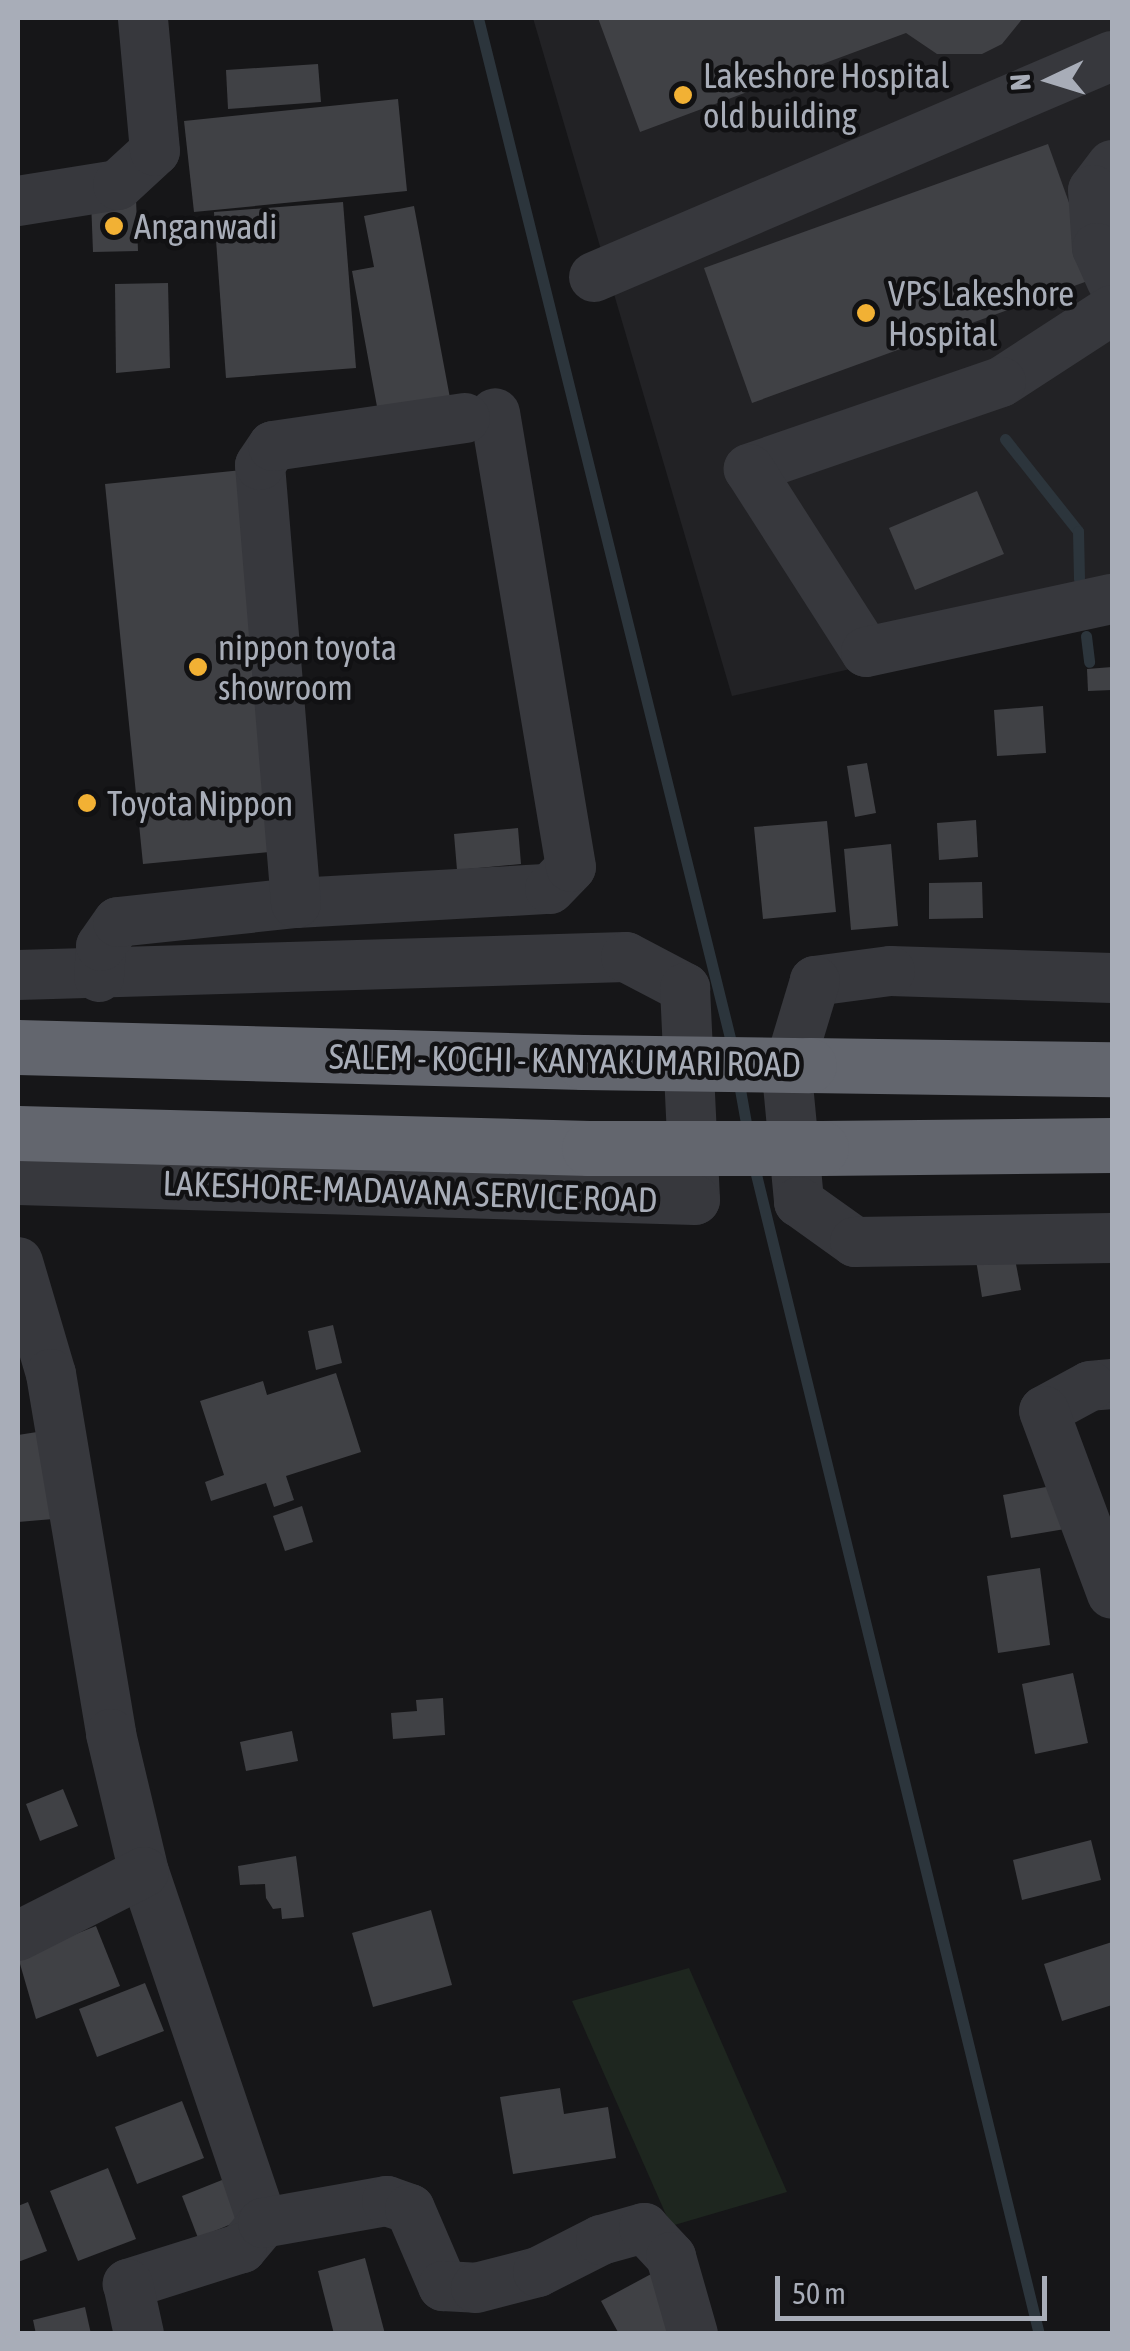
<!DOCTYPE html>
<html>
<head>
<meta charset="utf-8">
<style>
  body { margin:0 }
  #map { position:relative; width:1130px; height:2351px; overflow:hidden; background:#161618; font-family:"Asap Condensed",sans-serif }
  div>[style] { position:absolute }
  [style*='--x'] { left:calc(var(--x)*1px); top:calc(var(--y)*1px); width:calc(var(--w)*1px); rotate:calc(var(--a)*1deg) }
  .built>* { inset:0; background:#222225 }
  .green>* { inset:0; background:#1e261f }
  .stream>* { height:11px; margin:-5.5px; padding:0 5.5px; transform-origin:5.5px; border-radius:5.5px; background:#2c353c }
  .building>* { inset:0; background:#404145 }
  .minor>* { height:50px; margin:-25px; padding:0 25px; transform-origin:25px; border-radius:25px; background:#37383d }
  .highway>* { height:55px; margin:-27.5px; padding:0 27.5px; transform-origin:27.5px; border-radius:27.5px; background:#63666e }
  .highway-bridge>* { height:55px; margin:-27.5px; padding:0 27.5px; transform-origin:27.5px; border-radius:27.5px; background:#63666e }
  .dots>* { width:28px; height:28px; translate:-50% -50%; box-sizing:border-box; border:5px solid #111113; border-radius:50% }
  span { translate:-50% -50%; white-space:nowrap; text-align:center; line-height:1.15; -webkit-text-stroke:9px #111113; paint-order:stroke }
  .poi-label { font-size:35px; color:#a8adb8 }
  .left { translate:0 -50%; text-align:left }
  .street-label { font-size:35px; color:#a8adb8 }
  .frame { position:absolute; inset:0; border:20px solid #a8adb8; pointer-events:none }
  .north { position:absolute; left:1000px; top:30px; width:100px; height:100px; -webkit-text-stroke:8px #111113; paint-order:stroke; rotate:266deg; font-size:28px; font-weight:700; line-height:40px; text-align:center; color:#a8adb8 }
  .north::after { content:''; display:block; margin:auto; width:35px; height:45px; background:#a8adb8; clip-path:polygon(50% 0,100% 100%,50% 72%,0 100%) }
  .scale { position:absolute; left:775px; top:2276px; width:272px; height:45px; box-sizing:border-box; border:5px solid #a8adb8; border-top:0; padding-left:12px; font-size:30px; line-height:35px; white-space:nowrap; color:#a8adb8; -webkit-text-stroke:8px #111113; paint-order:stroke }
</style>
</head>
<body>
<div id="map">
  <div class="built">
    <div style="clip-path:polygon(533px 18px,1112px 18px,1112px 609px,732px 696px)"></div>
  </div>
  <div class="green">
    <div style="clip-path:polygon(689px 1968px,787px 2192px,671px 2226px,572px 2001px)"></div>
  </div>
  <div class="stream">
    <div style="--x:478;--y:18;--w:1063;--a:76.12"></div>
    <div style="--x:1005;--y:439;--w:117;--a:51.6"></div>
    <div style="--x:1078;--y:531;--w:48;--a:88.8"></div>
    <div style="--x:1086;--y:636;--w:26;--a:83"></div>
    <div style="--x:738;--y:1078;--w:57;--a:79.9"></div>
    <div style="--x:753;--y:1162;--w:1206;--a:76.29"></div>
  </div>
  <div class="building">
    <div style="clip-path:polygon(598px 18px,1023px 18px,1002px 44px,982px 54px,937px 54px,906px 33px,640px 132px)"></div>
    <div style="clip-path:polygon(318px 64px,321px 102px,228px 109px,226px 70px)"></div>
    <div style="clip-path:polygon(398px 99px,407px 191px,194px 212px,184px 121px)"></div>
    <div style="clip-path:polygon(1048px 144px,1096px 278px,752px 403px,704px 268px)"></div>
    <div style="clip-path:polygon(136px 199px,138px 251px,93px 252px,91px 200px)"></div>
    <div style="clip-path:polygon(343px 202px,356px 368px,226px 378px,214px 212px)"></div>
    <div style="clip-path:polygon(414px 206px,450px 398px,378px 412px,352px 271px,374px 267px,364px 216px)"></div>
    <div style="clip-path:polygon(168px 283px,170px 368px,116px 373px,115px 284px)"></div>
    <div style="clip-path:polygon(252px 469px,290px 850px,143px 864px,105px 484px)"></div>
    <div style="clip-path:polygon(977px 491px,1004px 554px,915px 590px,889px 528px)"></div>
    <div style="clip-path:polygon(1112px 667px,1112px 690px,1088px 691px,1087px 669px)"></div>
    <div style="clip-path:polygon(1043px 706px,1046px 753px,997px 756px,994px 710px)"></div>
    <div style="clip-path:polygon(867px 763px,876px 813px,855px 817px,847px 766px)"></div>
    <div style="clip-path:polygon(976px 820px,978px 857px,939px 860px,937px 823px)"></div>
    <div style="clip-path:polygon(827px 821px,836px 912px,763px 919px,754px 827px)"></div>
    <div style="clip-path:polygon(518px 828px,521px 864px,457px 870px,454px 834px)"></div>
    <div style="clip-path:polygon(891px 844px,898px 926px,851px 930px,844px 849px)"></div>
    <div style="clip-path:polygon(982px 882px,983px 918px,929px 919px,929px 883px)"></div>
    <div style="clip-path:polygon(1014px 1254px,1021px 1290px,982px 1297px,976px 1260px)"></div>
    <div style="clip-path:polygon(333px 1325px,342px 1363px,316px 1370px,308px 1331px)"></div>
    <div style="clip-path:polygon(336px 1373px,361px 1452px,286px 1476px,294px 1500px,274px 1507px,266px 1483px,211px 1501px,205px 1482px,224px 1475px,200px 1401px,263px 1381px,267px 1395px)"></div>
    <div style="clip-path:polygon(37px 1432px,65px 1518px,18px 1522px,18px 1435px)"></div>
    <div style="clip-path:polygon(1057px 1485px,1065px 1529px,1011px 1538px,1003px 1495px)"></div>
    <div style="clip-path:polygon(302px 1506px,313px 1542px,285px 1551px,273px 1516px)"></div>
    <div style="clip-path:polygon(1040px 1568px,1050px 1645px,998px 1653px,987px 1576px)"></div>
    <div style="clip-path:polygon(1073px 1673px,1088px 1743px,1035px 1754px,1022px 1684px)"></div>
    <div style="clip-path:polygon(443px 1698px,445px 1735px,393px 1739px,391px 1713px,417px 1711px,416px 1700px)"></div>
    <div style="clip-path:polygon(292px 1731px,298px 1761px,246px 1771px,240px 1742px)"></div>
    <div style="clip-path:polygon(63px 1789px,78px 1826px,40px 1841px,26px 1804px)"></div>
    <div style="clip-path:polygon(1091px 1840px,1101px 1880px,1022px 1900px,1013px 1860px)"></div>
    <div style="clip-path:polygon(296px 1856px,304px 1917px,282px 1919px,281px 1908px,273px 1909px,266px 1898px,265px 1884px,240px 1885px,238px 1866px)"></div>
    <div style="clip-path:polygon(431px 1910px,452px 1985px,373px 2007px,352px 1933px)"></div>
    <div style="clip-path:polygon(96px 1926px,120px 1986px,36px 2019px,18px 1957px)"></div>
    <div style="clip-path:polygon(1112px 1942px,1112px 2005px,1062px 2021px,1044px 1964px)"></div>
    <div style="clip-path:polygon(145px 1983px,164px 2031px,97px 2057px,79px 2009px)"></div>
    <div style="clip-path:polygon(560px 2088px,564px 2114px,608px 2107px,616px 2158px,513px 2174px,500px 2097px)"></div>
    <div style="clip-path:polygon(182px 2101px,204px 2158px,137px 2184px,115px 2127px)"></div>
    <div style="clip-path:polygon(108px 2168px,136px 2239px,78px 2261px,50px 2191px)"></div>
    <div style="clip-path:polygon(232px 2176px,248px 2217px,198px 2238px,182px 2196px)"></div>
    <div style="clip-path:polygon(28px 2202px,47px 2251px,18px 2262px,18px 2206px)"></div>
    <div style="clip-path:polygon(365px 2258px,385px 2334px,334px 2334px,318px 2271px)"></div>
    <div style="clip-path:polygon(653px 2273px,680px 2324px,662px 2334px,619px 2334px,601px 2301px)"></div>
    <div style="clip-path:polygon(85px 2307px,91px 2334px,36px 2334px,33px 2320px)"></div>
  </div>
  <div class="minor">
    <div style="--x:1112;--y:165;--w:31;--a:127"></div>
    <div style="--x:1093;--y:190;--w:58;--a:86.1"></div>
    <div style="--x:1097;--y:248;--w:36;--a:66"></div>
    <div style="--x:18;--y:201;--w:101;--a:-9.1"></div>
    <div style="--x:118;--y:185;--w:50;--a:-42.6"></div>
    <div style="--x:155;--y:151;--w:134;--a:-95.2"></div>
    <div style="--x:594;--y:277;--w:563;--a:-23.11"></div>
    <div style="--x:1112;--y:310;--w:132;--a:147"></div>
    <div style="--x:1001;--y:382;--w:267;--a:161"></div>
    <div style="--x:749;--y:469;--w:217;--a:57.4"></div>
    <div style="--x:866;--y:652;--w:252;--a:-12.2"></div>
    <div style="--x:296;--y:903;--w:254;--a:-3.2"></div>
    <div style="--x:550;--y:889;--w:30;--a:-46"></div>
    <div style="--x:571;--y:867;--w:460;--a:-99.5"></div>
    <div style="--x:18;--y:975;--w:608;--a:-1.7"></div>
    <div style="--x:626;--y:957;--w:67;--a:27.7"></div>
    <div style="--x:685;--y:988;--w:212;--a:87.3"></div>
    <div style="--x:695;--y:1200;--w:677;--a:-178.31"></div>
    <div style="--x:99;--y:977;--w:31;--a:-86"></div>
    <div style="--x:101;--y:946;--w:29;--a:-55"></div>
    <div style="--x:118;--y:922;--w:179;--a:-6.1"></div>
    <div style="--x:296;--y:903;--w:439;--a:-94.7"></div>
    <div style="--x:260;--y:465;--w:23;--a:-56"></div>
    <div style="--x:273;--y:446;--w:194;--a:-8.3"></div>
    <div style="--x:1112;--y:978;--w:222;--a:-178.2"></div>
    <div style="--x:890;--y:971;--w:76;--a:172.4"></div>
    <div style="--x:815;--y:981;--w:97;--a:106.8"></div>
    <div style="--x:787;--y:1074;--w:129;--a:84.6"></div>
    <div style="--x:799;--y:1202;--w:69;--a:35.5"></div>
    <div style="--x:855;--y:1242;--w:257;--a:-0.9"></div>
    <div style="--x:18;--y:1262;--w:117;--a:73.6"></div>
    <div style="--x:51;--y:1374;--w:365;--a:80.5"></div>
    <div style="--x:111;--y:1734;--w:142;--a:76.6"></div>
    <div style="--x:144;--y:1872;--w:371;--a:71.3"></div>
    <div style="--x:263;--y:2223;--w:33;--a:130"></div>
    <div style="--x:242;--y:2248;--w:120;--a:162.5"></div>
    <div style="--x:128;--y:2284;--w:51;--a:77.6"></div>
    <div style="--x:1112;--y:1384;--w:22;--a:175"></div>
    <div style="--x:1090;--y:1386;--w:52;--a:151.5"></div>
    <div style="--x:1044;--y:1411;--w:195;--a:69.6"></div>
    <div style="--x:18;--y:1936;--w:141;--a:-26.9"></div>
    <div style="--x:263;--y:2223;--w:126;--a:-10.1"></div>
    <div style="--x:387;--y:2201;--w:24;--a:19"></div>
    <div style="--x:410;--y:2209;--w:84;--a:66.8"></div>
    <div style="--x:443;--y:2286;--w:33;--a:3"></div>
    <div style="--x:476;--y:2288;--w:64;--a:-14.5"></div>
    <div style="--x:538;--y:2272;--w:71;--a:-26.9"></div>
    <div style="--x:601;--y:2240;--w:45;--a:-15.6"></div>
    <div style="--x:644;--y:2228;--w:40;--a:47"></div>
    <div style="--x:671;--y:2257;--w:80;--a:74.1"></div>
  </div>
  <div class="highway">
    <div style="--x:18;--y:1047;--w:565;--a:1.52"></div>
    <div style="--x:809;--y:1065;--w:303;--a:0.8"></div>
    <div style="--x:18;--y:1133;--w:571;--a:1.5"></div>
    <div style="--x:821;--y:1148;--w:291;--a:-0.6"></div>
  </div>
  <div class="highway-bridge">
    <div style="--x:583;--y:1062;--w:226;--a:0.8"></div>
    <div style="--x:589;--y:1148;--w:232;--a:0"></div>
  </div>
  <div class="dots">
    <div style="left:683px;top:95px;background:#f2b134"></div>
    <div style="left:114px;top:226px;background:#f2b134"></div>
    <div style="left:866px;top:313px;background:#f2b134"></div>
    <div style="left:198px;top:667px;background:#f2b134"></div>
    <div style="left:87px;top:803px;background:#f2b134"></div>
  </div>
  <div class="poi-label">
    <span class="left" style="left:703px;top:95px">Lakeshore Hospital<br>old building</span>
    <span class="left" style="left:134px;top:226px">Anganwadi</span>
    <span class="left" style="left:888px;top:313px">VPS Lakeshore<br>Hospital</span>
    <span class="left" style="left:218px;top:667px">nippon toyota<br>showroom</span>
    <span class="left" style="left:107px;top:803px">Toyota Nippon</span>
  </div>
  <div class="street-label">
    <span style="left:565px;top:1060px;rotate:1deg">SALEM - KOCHI - KANYAKUMARI ROAD</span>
    <span style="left:410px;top:1191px;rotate:2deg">LAKESHORE-MADAVANA SERVICE ROAD</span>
  </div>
  <div class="frame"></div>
  <div class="north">N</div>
  <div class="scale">50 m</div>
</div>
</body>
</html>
